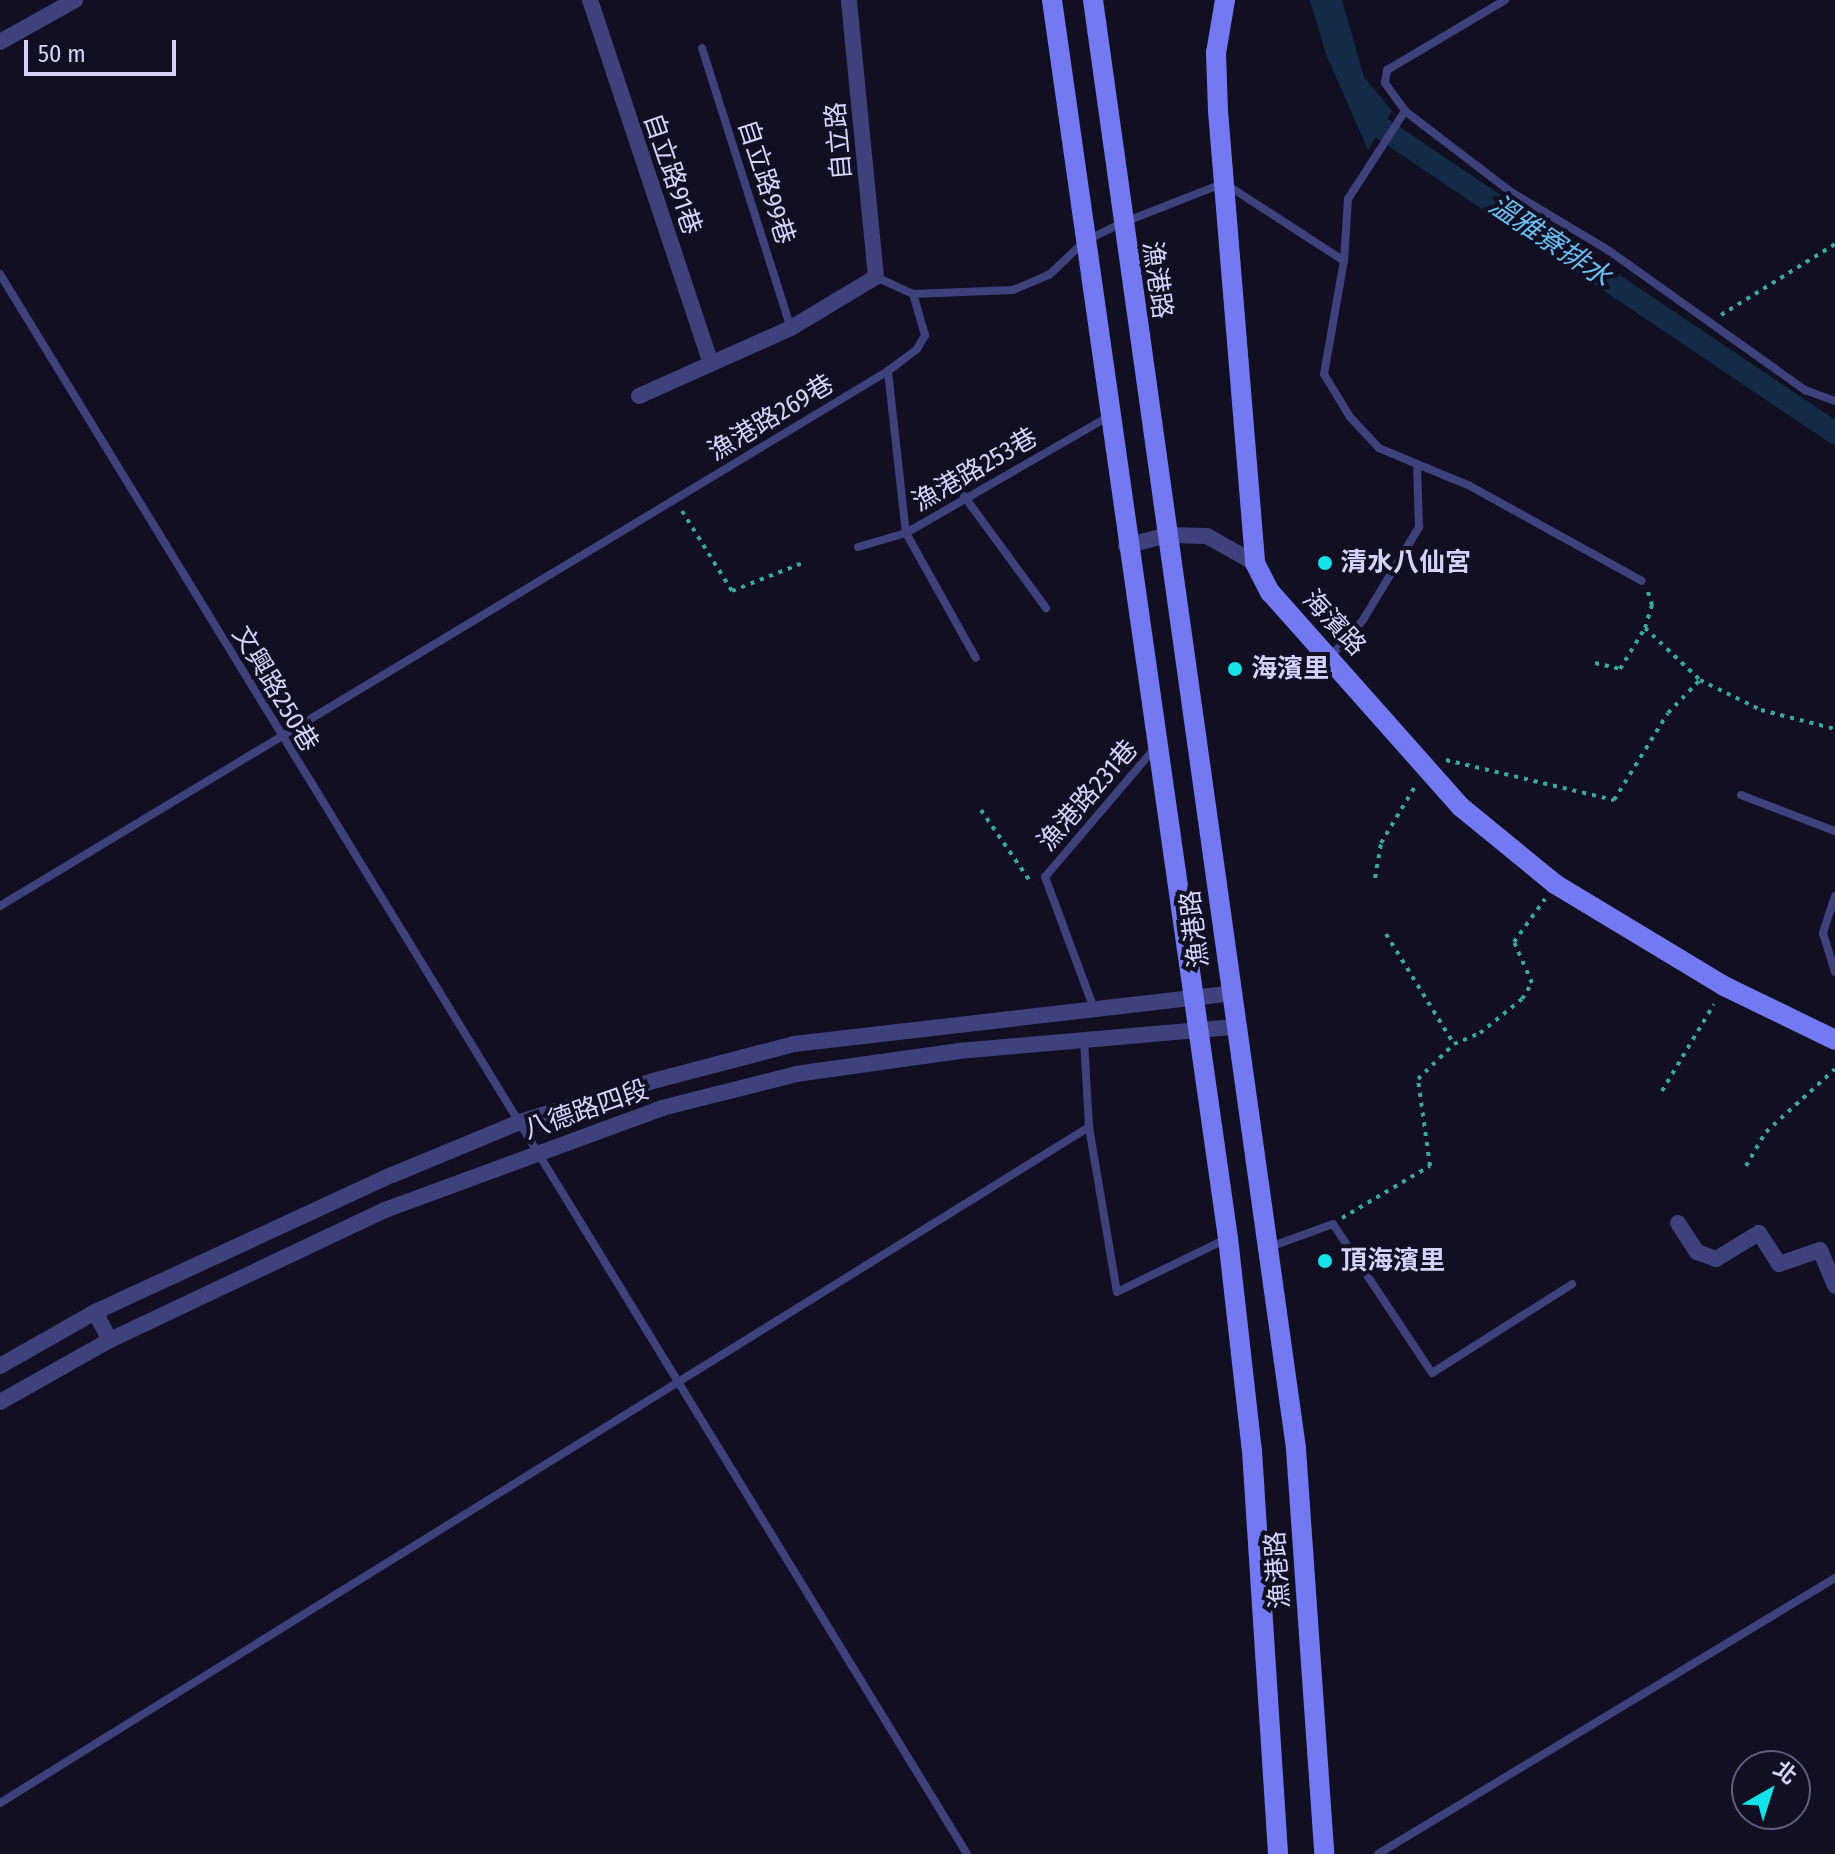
<!DOCTYPE html>
<html>
<head>
<meta charset="utf-8">
<style>
  body { margin:0 }
  #map { position:relative; width:1835px; height:1854px; overflow:hidden; background:#110f21; font-family:"Fira Sans Condensed","Noto Sans TC",sans-serif }
  div>[style] { position:absolute }
  [style*='--x'] { left:calc(var(--x)*1px); top:calc(var(--y)*1px); width:calc(var(--w)*1px); rotate:calc(var(--a)*1deg) }
  .water>* { inset:0; background:#142b47 }
  .canal>* { height:22px; margin:-11px; padding:0 11px; transform-origin:11px; border-radius:11px; background:#142b47 }
  .path>* { height:4px; margin-top:-2px; transform-origin:0; background:repeating-linear-gradient(90deg,#39aa9a 0 4px,transparent 0 10px) }
  .lane>* { height:8px; margin:-4px; padding:0 4px; transform-origin:4px; border-radius:4px; background:#3e417c }
  .street>* { height:16px; margin:-8px; padding:0 8px; transform-origin:8px; border-radius:8px; background:#3e417c }
  .secondary>* { height:20px; margin:-10px; padding:0 10px; transform-origin:10px; border-radius:10px; background:#7279f3 }
  .dots>* { width:22px; height:22px; translate:-50% -50%; box-sizing:border-box; border:4px solid #110f21; border-radius:50% }
  span { translate:-50% -50%; white-space:nowrap; text-align:center; line-height:1.15; -webkit-text-stroke:8px #110f21; paint-order:stroke }
  .street-label { font-size:26px; color:#d5d3fb }
  .poi-label { font-size:26px; color:#d5d3fb; font-weight:700 }
  .left { translate:0 -50%; text-align:left }
  .water-label { font-size:28px; color:#6abef2; font-style:italic }
  .north { position:absolute; left:1731px; top:1750px; width:80px; height:80px; box-sizing:border-box; background:#110f21; border:2px solid #5f5d78; border-radius:50%; rotate:39deg; font-size:22px; font-weight:700; line-height:32px; text-align:center; color:#d5d3fb }
  .north::after { content:''; display:block; margin:auto; width:28px; height:36px; background:#14e2e7; clip-path:polygon(50% 0,100% 100%,50% 72%,0 100%) }
  .scale { position:absolute; left:24px; top:40px; width:152px; height:36px; box-sizing:border-box; border:4px solid #d5d3fb; border-top:0; padding-left:10px; font-size:24px; line-height:28px; white-space:nowrap; color:#d5d3fb; -webkit-text-stroke:6px #110f21; paint-order:stroke }
</style>
</head>
<body>
<div id="map">
  <div class="water">
    <div style="clip-path:polygon(1310px 0,1342px 0,1364px 77px,1392px 111px,1368px 150px,1326px 54px)"></div>
  </div>
  <div class="canal">
    <div style="--x:1364;--y:108;--w:12;--a:70"></div>
    <div style="--x:1368;--y:119;--w:563;--a:33.92"></div>
  </div>
  <div class="path">
    <div style="--x:1721;--y:315;--w:134;--a:-31.9"></div>
    <div style="--x:682;--y:511;--w:94;--a:58"></div>
    <div style="--x:732;--y:591;--w:79;--a:-21.7"></div>
    <div style="--x:1648;--y:592;--w:14;--a:73"></div>
    <div style="--x:1652;--y:605;--w:24;--a:107"></div>
    <div style="--x:1645;--y:628;--w:76;--a:43.4"></div>
    <div style="--x:1700;--y:680;--w:68;--a:26.2"></div>
    <div style="--x:1761;--y:710;--w:76;--a:14.4"></div>
    <div style="--x:1595;--y:663;--w:26;--a:13"></div>
    <div style="--x:1620;--y:669;--w:48;--a:-58.6"></div>
    <div style="--x:1446;--y:760;--w:173;--a:13.4"></div>
    <div style="--x:1614;--y:800;--w:102;--a:-58.2"></div>
    <div style="--x:1668;--y:713;--w:46;--a:-45.9"></div>
    <div style="--x:981;--y:810;--w:90;--a:55.4"></div>
    <div style="--x:1375;--y:878;--w:36;--a:-80"></div>
    <div style="--x:1381;--y:843;--w:70;--a:-59"></div>
    <div style="--x:1386;--y:934;--w:129;--a:58.3"></div>
    <div style="--x:1662;--y:1091;--w:101;--a:-59.1"></div>
    <div style="--x:1746;--y:1166;--w:39;--a:-60"></div>
    <div style="--x:1766;--y:1132;--w:93;--a:-42.4"></div>
    <div style="--x:1342;--y:1218;--w:102;--a:-30.6"></div>
    <div style="--x:1430;--y:1166;--w:88;--a:-97.9"></div>
    <div style="--x:1418;--y:1079;--w:50;--a:-44.2"></div>
    <div style="--x:1454;--y:1044;--w:28;--a:-23"></div>
    <div style="--x:1480;--y:1033;--w:54;--a:-39"></div>
    <div style="--x:1522;--y:999;--w:19;--a:-58"></div>
    <div style="--x:1532;--y:983;--w:45;--a:-113.7"></div>
    <div style="--x:1514;--y:942;--w:53;--a:-54.2"></div>
  </div>
  <div class="lane">
    <div style="--x:1505;--y:0;--w:137;--a:149.3"></div>
    <div style="--x:1387;--y:70;--w:13;--a:99"></div>
    <div style="--x:1385;--y:83;--w:34;--a:54"></div>
    <div style="--x:1405;--y:111;--w:133;--a:37.4"></div>
    <div style="--x:1511;--y:192;--w:113;--a:30.9"></div>
    <div style="--x:1608;--y:250;--w:242;--a:35.4"></div>
    <div style="--x:1805;--y:390;--w:32;--a:20"></div>
    <div style="--x:702;--y:48;--w:294;--a:72.4"></div>
    <div style="--x:0;--y:274;--w:1852;--a:58.53"></div>
    <div style="--x:876;--y:277;--w:41;--a:24.7"></div>
    <div style="--x:913;--y:294;--w:100;--a:-2.3"></div>
    <div style="--x:1013;--y:290;--w:39;--a:-23"></div>
    <div style="--x:1049;--y:275;--w:50;--a:-43.4"></div>
    <div style="--x:1085;--y:241;--w:41;--a:-25.9"></div>
    <div style="--x:1122;--y:223;--w:110;--a:-21.4"></div>
    <div style="--x:1224;--y:183;--w:143;--a:33"></div>
    <div style="--x:888;--y:371;--w:163;--a:83.7"></div>
    <div style="--x:906;--y:533;--w:143;--a:60.8"></div>
    <div style="--x:1417;--y:464;--w:57;--a:22.5"></div>
    <div style="--x:1470;--y:486;--w:196;--a:28.9"></div>
    <div style="--x:964;--y:496;--w:139;--a:53.8"></div>
    <div style="--x:858;--y:547;--w:50;--a:-16.3"></div>
    <div style="--x:906;--y:533;--w:233;--a:-29.9"></div>
    <div style="--x:1331;--y:656;--w:48;--a:-48.4"></div>
    <div style="--x:1363;--y:620;--w:109;--a:-58.9"></div>
    <div style="--x:1419;--y:527;--w:63;--a:-91.8"></div>
    <div style="--x:1417;--y:464;--w:41;--a:-157.2"></div>
    <div style="--x:1379;--y:448;--w:42;--a:-133.1"></div>
    <div style="--x:1350;--y:417;--w:50;--a:-121.2"></div>
    <div style="--x:1324;--y:374;--w:115;--a:-80"></div>
    <div style="--x:1344;--y:261;--w:62;--a:-86.3"></div>
    <div style="--x:1348;--y:199;--w:105;--a:-57.1"></div>
    <div style="--x:1741;--y:795;--w:101;--a:21"></div>
    <div style="--x:1835;--y:896;--w:39;--a:108"></div>
    <div style="--x:1823;--y:933;--w:41;--a:72.9"></div>
    <div style="--x:0;--y:906;--w:1037;--a:-31.07"></div>
    <div style="--x:888;--y:371;--w:36;--a:-37"></div>
    <div style="--x:917;--y:349;--w:16;--a:-60"></div>
    <div style="--x:925;--y:335;--w:43;--a:-106.3"></div>
    <div style="--x:1093;--y:1006;--w:138;--a:-110.4"></div>
    <div style="--x:1045;--y:877;--w:168;--a:-49.6"></div>
    <div style="--x:1084;--y:1040;--w:87;--a:86.7"></div>
    <div style="--x:1089;--y:1127;--w:167;--a:80.4"></div>
    <div style="--x:1117;--y:1292;--w:121;--a:-25.9"></div>
    <div style="--x:1267;--y:1248;--w:70;--a:-20"></div>
    <div style="--x:1333;--y:1224;--w:179;--a:56.4"></div>
    <div style="--x:1432;--y:1373;--w:166;--a:-32.4"></div>
    <div style="--x:0;--y:1803;--w:1282;--a:-31.83"></div>
    <div style="--x:1378;--y:1854;--w:534;--a:-31.13"></div>
  </div>
  <div class="street">
    <div style="--x:590;--y:0;--w:383;--a:71.6"></div>
    <div style="--x:0;--y:42;--w:86;--a:-29.2"></div>
    <div style="--x:639;--y:396;--w:167;--a:-24.1"></div>
    <div style="--x:791;--y:328;--w:99;--a:-31"></div>
    <div style="--x:876;--y:277;--w:278;--a:-95.6"></div>
    <div style="--x:1126;--y:546;--w:42;--a:-15"></div>
    <div style="--x:1167;--y:535;--w:40;--a:1.4"></div>
    <div style="--x:1207;--y:536;--w:55;--a:29.4"></div>
    <div style="--x:1678;--y:1223;--w:35;--a:57"></div>
    <div style="--x:1697;--y:1252;--w:20;--a:20"></div>
    <div style="--x:1716;--y:1259;--w:50;--a:-31.2"></div>
    <div style="--x:1759;--y:1233;--w:37;--a:57"></div>
    <div style="--x:1779;--y:1264;--w:43;--a:-18.9"></div>
    <div style="--x:1820;--y:1250;--w:39;--a:67"></div>
    <div style="--x:95;--y:1312;--w:32;--a:62"></div>
    <div style="--x:0;--y:1366;--w:109;--a:-29.6"></div>
    <div style="--x:95;--y:1312;--w:327;--a:-24.8"></div>
    <div style="--x:392;--y:1175;--w:139;--a:-22.5"></div>
    <div style="--x:520;--y:1122;--w:139;--a:-17.1"></div>
    <div style="--x:653;--y:1081;--w:146;--a:-14.7"></div>
    <div style="--x:794;--y:1044;--w:438;--a:-6.6"></div>
    <div style="--x:0;--y:1402;--w:126;--a:-29.4"></div>
    <div style="--x:110;--y:1340;--w:304;--a:-25.3"></div>
    <div style="--x:385;--y:1210;--w:295;--a:-20.2"></div>
    <div style="--x:662;--y:1108;--w:138;--a:-14.2"></div>
    <div style="--x:796;--y:1074;--w:165;--a:-8"></div>
    <div style="--x:959;--y:1051;--w:277;--a:-5"></div>
  </div>
  <div class="secondary">
    <div style="--x:1052;--y:0;--w:1250;--a:81.91"></div>
    <div style="--x:1228;--y:1238;--w:214;--a:83.6"></div>
    <div style="--x:1252;--y:1451;--w:404;--a:86.3"></div>
    <div style="--x:1093;--y:0;--w:1463;--a:82.02"></div>
    <div style="--x:1296;--y:1449;--w:406;--a:86"></div>
    <div style="--x:1225;--y:0;--w:54;--a:99.6"></div>
    <div style="--x:1216;--y:53;--w:58;--a:88"></div>
    <div style="--x:1218;--y:111;--w:454;--a:85.3"></div>
    <div style="--x:1255;--y:563;--w:33;--a:63"></div>
    <div style="--x:1270;--y:592;--w:288;--a:48.4"></div>
    <div style="--x:1461;--y:807;--w:122;--a:39.3"></div>
    <div style="--x:1555;--y:884;--w:197;--a:31.1"></div>
    <div style="--x:1724;--y:986;--w:123;--a:25.9"></div>
  </div>
  <div class="dots">
    <div style="left:1325px;top:563px;background:#14e2e7"></div>
    <div style="left:1235px;top:669px;background:#14e2e7"></div>
    <div style="left:1325px;top:1261px;background:#14e2e7"></div>
  </div>
  <div class="street-label">
    <span style="left:839px;top:141px;rotate:-95deg">自立路</span>
    <span style="left:672px;top:174px;rotate:71deg">自立路91巷</span>
    <span style="left:766px;top:182px;rotate:72deg">自立路99巷</span>
    <span style="left:1157px;top:280px;rotate:82deg">漁港路</span>
    <span style="left:771px;top:418px;rotate:-31deg">漁港路269巷</span>
    <span style="left:975px;top:470px;rotate:-30deg">漁港路253巷</span>
    <span style="left:1334px;top:623px;rotate:47deg">海濱路</span>
    <span style="left:275px;top:689px;rotate:59deg">文興路250巷</span>
    <span style="left:1088px;top:796px;rotate:-49deg">漁港路231巷</span>
    <span style="left:1195px;top:929px;rotate:-97deg">漁港路</span>
    <span style="left:586px;top:1110px;rotate:-19deg">八德路四段</span>
    <span style="left:1278px;top:1570px;rotate:-94deg">漁港路</span>
  </div>
  <div class="poi-label">
    <span class="left" style="left:1341px;top:563px">清水八仙宮</span>
    <span class="left" style="left:1251px;top:669px">海濱里</span>
    <span class="left" style="left:1341px;top:1261px">頂海濱里</span>
  </div>
  <div class="water-label">
    <span style="left:1550px;top:241px;rotate:34deg">溫雅寮排水</span>
  </div>
  <div class="north">北</div>
  <div class="scale">50 m</div>
</div>
</body>
</html>
